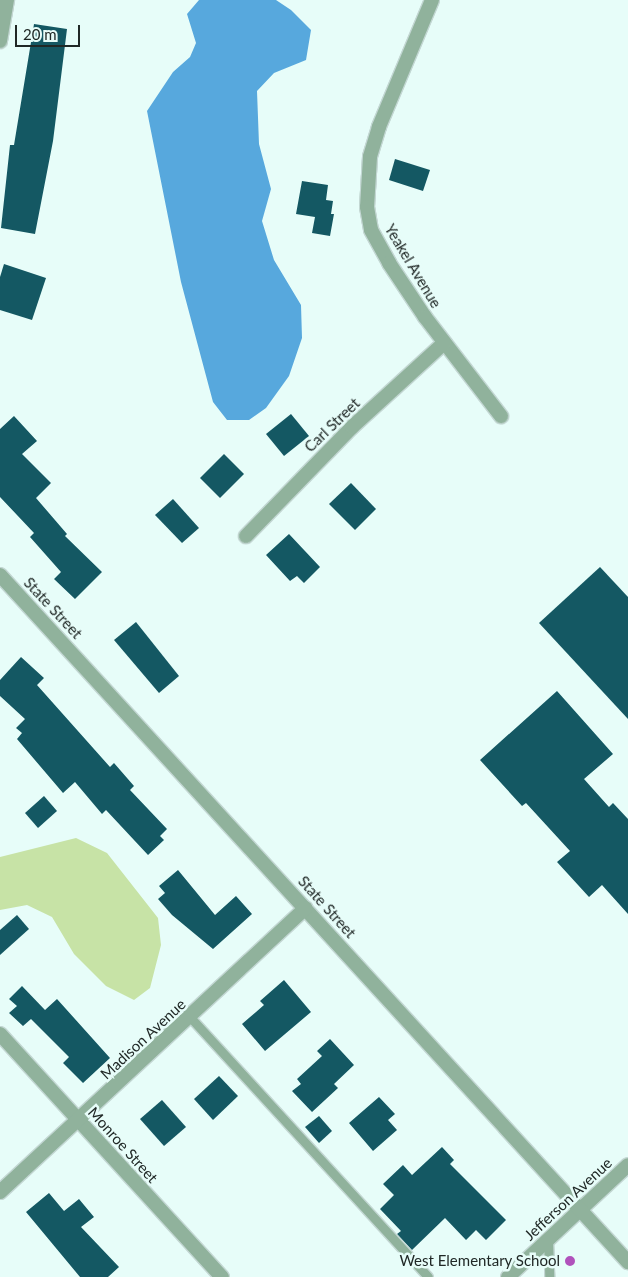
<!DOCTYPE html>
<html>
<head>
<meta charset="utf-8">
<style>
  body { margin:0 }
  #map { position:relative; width:628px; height:1277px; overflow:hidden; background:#e7fdf9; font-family:Lato,sans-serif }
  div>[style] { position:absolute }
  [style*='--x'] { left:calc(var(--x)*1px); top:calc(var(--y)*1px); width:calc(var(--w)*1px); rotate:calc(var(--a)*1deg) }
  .green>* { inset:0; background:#c7e3a6 }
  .water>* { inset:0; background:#57a8dd }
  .building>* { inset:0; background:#145863 }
  .roads { filter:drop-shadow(1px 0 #c3d7d3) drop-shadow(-1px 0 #c3d7d3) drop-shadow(0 1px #c3d7d3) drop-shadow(0 -1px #c3d7d3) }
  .service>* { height:9px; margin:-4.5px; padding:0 4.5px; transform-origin:4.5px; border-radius:4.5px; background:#90b29c }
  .minor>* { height:14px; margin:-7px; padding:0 7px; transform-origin:7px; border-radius:7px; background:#90b29c }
  .tertiary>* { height:14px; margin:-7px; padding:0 7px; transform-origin:7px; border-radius:7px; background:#90b29c }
  .dots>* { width:14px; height:14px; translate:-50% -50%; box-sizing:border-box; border:2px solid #e7fdf9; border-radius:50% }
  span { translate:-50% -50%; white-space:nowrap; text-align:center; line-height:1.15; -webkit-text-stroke:5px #e7fdf9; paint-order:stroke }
  .street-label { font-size:15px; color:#202826 }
  .poi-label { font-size:15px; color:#202826 }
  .right { translate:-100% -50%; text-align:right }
  .scale { position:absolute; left:15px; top:25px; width:65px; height:22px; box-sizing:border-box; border:2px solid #202826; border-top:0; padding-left:6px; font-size:15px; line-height:18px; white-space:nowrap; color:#202826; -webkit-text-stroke:4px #e7fdf9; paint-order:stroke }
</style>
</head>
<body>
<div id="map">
  <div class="green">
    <div style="clip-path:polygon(76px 838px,107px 853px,158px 918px,161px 945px,150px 988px,134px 1000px,106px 986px,74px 954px,52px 917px,27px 905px,0 910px,0 857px)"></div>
  </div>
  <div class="water">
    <div style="clip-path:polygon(199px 0,276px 0,291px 10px,311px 30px,306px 60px,274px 73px,257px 91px,259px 144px,271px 189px,262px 221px,274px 260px,301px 305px,302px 338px,289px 376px,266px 408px,249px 420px,227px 420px,213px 402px,181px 282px,147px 111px,173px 72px,190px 57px,196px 43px,187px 14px)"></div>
  </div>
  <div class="building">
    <div style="clip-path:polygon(34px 24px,67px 29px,53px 141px,35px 234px,1px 228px,10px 145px,14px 145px)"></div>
    <div style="clip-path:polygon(395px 159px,430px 170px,423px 191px,389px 180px)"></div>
    <div style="clip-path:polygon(302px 181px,328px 185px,326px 200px,333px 201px,331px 214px,334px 214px,330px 236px,312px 233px,315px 217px,296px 214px)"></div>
    <div style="clip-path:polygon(4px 264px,46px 278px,32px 320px,0 310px,0 277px)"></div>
    <div style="clip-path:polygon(291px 414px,309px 436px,284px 456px,266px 434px)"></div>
    <div style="clip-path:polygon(14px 416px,37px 441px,22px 454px,51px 483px,36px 498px,67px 534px,65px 536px,102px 572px,75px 599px,54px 579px,61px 572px,30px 537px,34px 533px,0 497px,0 429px)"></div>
    <div style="clip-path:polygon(224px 454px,244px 474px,220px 498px,200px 478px)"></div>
    <div style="clip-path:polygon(351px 483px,376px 509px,355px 530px,329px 504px)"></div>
    <div style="clip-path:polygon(173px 499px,199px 528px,182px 543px,155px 515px)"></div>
    <div style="clip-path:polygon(289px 534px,320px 567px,304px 583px,297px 576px,290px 581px,266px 555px)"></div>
    <div style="clip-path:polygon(600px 567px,628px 597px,628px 719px,539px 623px)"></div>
    <div style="clip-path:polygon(136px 622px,179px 676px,159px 693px,114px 640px)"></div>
    <div style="clip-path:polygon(21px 657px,44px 678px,37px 685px,110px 767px,114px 763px,134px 786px,130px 790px,167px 829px,160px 836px,164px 840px,148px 855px,106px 810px,102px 814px,75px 782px,63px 793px,17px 739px,22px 733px,16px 728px,25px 719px,0 696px,0 680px)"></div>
    <div style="clip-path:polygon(557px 691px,613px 754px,584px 779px,609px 807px,613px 803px,628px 819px,628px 914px,602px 885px,589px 897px,557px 862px,570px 851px,526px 803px,522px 806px,480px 760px)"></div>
    <div style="clip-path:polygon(44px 796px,57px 811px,38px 828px,25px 813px)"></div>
    <div style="clip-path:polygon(178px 870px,215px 915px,236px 896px,252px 914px,213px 949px,172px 915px,158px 899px,165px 893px,159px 886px)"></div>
    <div style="clip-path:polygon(17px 915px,29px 929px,0 955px,0 930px)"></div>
    <div style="clip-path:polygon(284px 980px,311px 1012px,265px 1051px,242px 1024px,264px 1005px,260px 1001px)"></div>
    <div style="clip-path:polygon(22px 986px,45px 1010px,57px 999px,110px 1058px,83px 1083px,63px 1063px,69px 1057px,31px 1019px,23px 1026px,9px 1013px,17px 1006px,9px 999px)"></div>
    <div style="clip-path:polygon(330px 1039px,354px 1065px,334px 1084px,338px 1088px,312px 1112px,292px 1091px,301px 1084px,297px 1079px,322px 1056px,317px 1051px)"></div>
    <div style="clip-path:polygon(219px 1076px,238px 1096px,213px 1120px,194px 1099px)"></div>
    <div style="clip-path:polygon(379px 1097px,395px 1114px,388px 1120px,397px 1130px,373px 1151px,349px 1123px)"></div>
    <div style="clip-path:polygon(162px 1100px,186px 1127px,164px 1146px,140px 1119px)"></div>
    <div style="clip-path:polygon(319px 1116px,332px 1131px,319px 1143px,305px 1127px)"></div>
    <div style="clip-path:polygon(442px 1147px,454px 1160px,450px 1164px,506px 1220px,486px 1240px,476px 1230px,466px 1240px,445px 1218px,412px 1250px,397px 1234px,401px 1231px,380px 1209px,394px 1195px,383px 1184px,403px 1165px,412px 1175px)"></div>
    <div style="clip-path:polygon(49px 1193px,64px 1211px,79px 1199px,94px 1217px,81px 1227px,119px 1267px,108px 1277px,80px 1277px,26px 1212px)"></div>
  </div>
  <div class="roads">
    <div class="service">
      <div style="--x:190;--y:1017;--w:352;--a:47.5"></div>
      <div style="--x:548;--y:1239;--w:38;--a:88"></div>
    </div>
    <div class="minor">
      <div style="--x:432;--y:0;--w:138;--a:112.7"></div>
      <div style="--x:379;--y:127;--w:31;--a:107"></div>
      <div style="--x:370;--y:157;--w:50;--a:93.4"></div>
      <div style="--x:367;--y:207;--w:23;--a:80"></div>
      <div style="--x:371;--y:230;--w:38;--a:61"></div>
      <div style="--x:389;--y:263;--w:65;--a:56.3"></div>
      <div style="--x:425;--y:317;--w:125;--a:52.5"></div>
      <div style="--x:0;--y:41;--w:42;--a:-80.3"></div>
      <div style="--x:246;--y:536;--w:152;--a:-45.8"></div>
      <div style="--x:352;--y:427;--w:125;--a:-42.4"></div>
      <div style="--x:0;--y:1034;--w:329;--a:47.6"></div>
      <div style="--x:508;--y:1277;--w:164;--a:-43"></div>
    </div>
    <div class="tertiary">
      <div style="--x:0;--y:575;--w:931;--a:47.57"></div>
      <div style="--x:0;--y:1192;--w:417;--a:-42.9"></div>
    </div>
  </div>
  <div class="dots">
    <div style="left:570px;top:1261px;background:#b052bc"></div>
  </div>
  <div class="street-label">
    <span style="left:413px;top:266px;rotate:59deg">Yeakel Avenue</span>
    <span style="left:332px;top:425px;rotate:-44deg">Carl Street</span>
    <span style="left:53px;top:608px;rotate:47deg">State Street</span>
    <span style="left:327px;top:907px;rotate:48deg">State Street</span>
    <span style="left:143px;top:1039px;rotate:-43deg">Madison Avenue</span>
    <span style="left:123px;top:1145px;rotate:48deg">Monroe Street</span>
    <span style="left:568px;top:1199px;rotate:-43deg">Jefferson Avenue</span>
  </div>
  <div class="poi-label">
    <span class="right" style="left:560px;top:1261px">West Elementary School</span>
  </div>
  <div class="scale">20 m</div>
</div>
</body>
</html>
